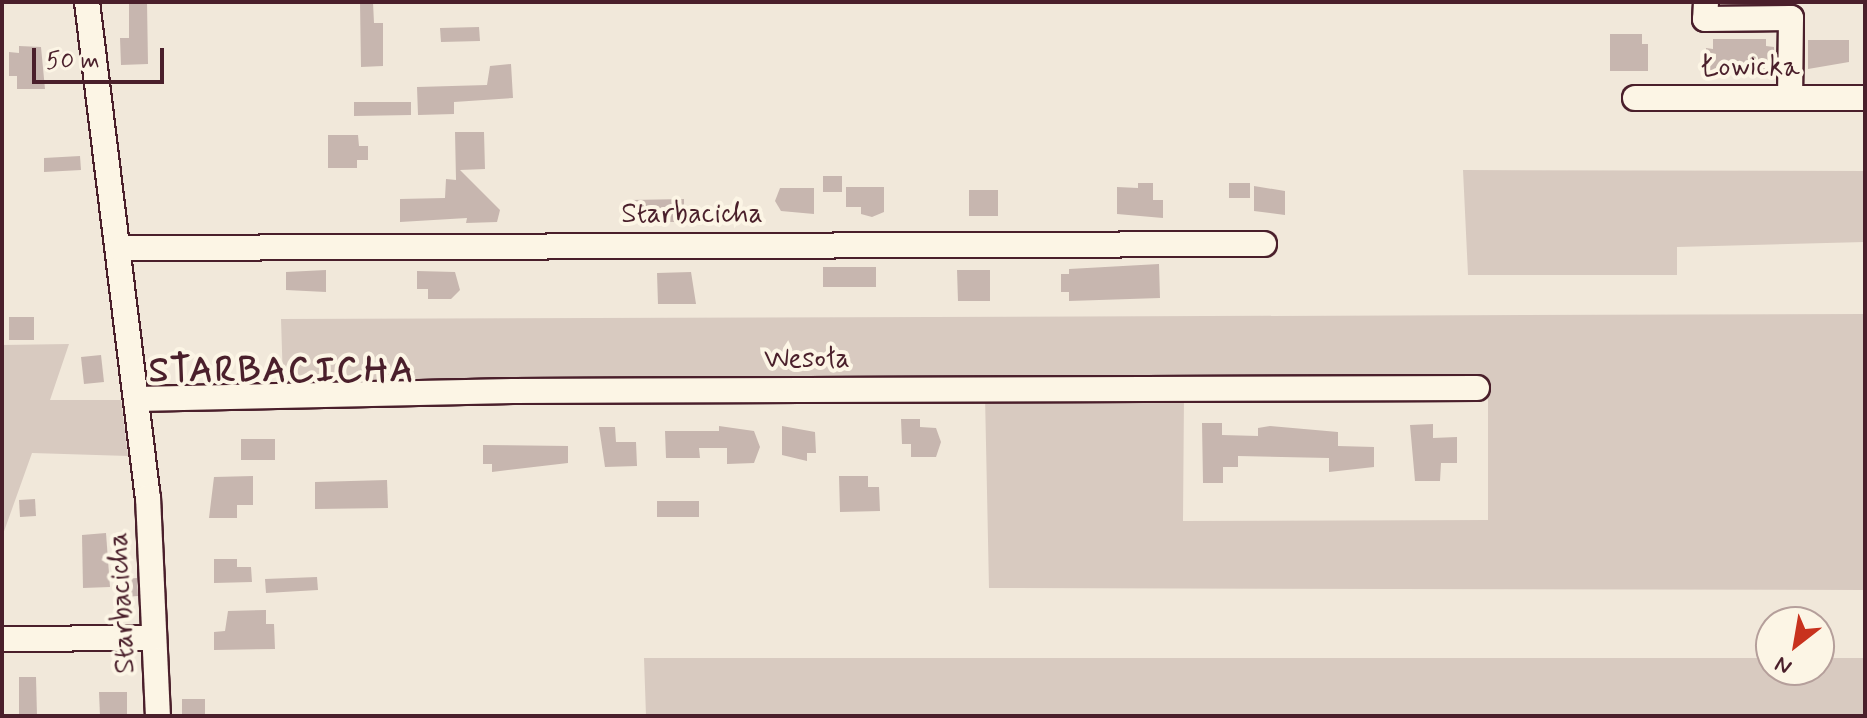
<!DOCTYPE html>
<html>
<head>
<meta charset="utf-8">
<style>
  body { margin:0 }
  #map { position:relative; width:1867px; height:718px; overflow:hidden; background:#f1e8da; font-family:Mynerve,sans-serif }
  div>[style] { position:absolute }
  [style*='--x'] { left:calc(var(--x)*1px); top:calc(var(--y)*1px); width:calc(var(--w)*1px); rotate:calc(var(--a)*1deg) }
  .green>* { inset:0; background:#d8cac0 }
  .building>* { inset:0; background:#c7b6af }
  .roads { filter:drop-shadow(2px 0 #4a1f2b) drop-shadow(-2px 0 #4a1f2b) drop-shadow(0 2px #4a1f2b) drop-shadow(0 -2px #4a1f2b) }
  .minor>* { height:24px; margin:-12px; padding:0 12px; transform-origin:12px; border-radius:12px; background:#fcf5e5 }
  span { translate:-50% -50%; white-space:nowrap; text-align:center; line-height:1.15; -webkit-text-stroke:8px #fcf5e5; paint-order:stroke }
  .street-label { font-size:28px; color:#4a1f2b }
  .district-label { font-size:36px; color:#4a1f2b; font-weight:700; letter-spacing:2px }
  .frame { position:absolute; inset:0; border:4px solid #4a1f2b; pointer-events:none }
  .north { position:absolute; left:1755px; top:606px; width:80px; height:80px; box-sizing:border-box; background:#fcf5e5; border:2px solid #b59f9b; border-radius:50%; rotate:211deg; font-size:22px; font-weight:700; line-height:32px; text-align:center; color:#4a1f2b }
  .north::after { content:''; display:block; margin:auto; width:28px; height:36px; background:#c8321e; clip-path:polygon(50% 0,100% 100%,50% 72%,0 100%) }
  .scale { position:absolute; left:32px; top:48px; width:132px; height:36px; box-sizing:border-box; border:4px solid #4a1f2b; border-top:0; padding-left:10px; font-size:24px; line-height:28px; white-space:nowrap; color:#4a1f2b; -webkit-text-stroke:6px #fcf5e5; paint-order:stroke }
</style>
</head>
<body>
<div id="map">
  <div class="green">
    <div style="clip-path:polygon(1463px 170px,1865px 171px,1865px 242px,1677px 247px,1677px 275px,1468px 275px)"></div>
    <div style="clip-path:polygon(1865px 314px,1865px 590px,989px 588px,985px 396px,1184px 396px,1183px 521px,1488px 520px,1488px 381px,283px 383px,281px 319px)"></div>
    <div style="clip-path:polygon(69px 344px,50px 400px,121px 400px,128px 456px,32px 453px,2px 537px,2px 345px)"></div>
    <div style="clip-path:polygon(644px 658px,1771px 658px,1771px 670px,1819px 670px,1819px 658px,1865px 658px,1865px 716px,646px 716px)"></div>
  </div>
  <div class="building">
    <div style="clip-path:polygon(129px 2px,147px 2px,148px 64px,121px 65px,120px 38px,129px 38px)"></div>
    <div style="clip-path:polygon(360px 2px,373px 2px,374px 23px,383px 23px,383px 66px,361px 67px)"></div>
    <div style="clip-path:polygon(479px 27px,480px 41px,441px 42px,440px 28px)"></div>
    <div style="clip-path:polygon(1610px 34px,1642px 34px,1642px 44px,1648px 44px,1648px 71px,1610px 71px)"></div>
    <div style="clip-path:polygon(1713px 39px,1766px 39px,1766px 46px,1774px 47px,1775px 73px,1705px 73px,1706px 48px,1713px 49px)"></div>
    <div style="clip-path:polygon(1808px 40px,1849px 40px,1849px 62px,1808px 69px)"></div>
    <div style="clip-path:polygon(19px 46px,41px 47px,45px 89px,17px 89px,17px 76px,9px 76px,9px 52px,19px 53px)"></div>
    <div style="clip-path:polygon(511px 64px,513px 98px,454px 102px,454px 114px,418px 115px,417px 87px,487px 85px,490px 66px)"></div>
    <div style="clip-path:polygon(354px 102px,411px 102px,411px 115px,354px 116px)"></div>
    <div style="clip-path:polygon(455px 132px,484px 132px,485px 169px,460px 170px,500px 210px,497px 222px,466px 223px,467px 218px,400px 222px,400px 199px,445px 198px,446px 179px,456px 180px)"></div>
    <div style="clip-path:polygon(328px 135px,358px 135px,359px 146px,368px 146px,368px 160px,357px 160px,357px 168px,328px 168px)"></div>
    <div style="clip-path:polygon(80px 156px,81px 170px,44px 172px,44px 158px)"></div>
    <div style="clip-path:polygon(823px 176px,842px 176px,842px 192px,823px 192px)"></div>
    <div style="clip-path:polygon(1138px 183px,1153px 183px,1153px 200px,1163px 200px,1163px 218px,1117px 214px,1117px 187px,1138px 188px)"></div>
    <div style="clip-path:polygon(1229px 183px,1250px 183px,1250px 198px,1229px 198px)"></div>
    <div style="clip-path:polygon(1254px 186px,1285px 191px,1285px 215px,1254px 211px)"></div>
    <div style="clip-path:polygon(846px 187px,884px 187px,884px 212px,872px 217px,861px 214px,861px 207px,846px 207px)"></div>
    <div style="clip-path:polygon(780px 188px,814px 188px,814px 214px,781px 211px,775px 201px)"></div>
    <div style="clip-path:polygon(969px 190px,998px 190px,998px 216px,969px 216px)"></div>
    <div style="clip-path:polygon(684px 199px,684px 222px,631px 222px,631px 200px)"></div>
    <div style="clip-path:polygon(1159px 264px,1160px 298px,1069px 301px,1069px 292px,1061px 292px,1061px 274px,1069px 274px,1069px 269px)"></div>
    <div style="clip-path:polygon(823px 267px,876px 267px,876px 287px,823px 287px)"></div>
    <div style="clip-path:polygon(326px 270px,326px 292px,286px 290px,286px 272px)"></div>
    <div style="clip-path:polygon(957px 270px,990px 270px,990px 301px,958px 301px)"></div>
    <div style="clip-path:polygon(417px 271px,455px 272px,460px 290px,451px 299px,428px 299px,428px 289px,417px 289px)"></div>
    <div style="clip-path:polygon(691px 272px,696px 304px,658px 304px,657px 273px)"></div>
    <div style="clip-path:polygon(9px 317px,34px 317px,34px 340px,9px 340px)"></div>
    <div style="clip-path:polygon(101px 355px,104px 382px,84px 384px,81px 357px)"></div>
    <div style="clip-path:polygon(901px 419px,920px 419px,920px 427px,936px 428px,941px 442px,936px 457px,911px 457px,911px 444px,902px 444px)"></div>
    <div style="clip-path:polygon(1202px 423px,1222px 423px,1222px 435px,1258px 436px,1258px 428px,1270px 426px,1338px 432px,1338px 446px,1374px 447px,1374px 467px,1329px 472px,1329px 458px,1238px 456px,1238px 467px,1223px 467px,1223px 483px,1203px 483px)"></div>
    <div style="clip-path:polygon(1433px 424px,1433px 438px,1457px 437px,1457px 463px,1441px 463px,1440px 481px,1415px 481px,1410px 425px)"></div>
    <div style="clip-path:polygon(719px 426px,754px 431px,760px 447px,754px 463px,727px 464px,727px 448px,699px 448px,700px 458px,666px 458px,665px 431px,719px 431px)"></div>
    <div style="clip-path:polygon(782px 426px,815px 432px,816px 453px,807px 453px,807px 461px,782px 455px)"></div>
    <div style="clip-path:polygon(599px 427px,615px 427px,616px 442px,636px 442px,637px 466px,605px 467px)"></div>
    <div style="clip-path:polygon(241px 439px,275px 439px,275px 460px,241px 460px)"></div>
    <div style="clip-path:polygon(483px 445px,568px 446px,568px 463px,492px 472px,492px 464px,483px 464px)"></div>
    <div style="clip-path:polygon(253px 476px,253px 505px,237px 505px,237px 518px,209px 518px,214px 477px)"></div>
    <div style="clip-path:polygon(839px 476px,868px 476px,868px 487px,879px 487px,880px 511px,840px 512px)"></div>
    <div style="clip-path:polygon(387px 480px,388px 508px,315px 509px,315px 482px)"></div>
    <div style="clip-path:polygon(35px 499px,36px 516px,20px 517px,19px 500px)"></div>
    <div style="clip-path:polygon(657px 501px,699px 501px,699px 517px,657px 517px)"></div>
    <div style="clip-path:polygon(106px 533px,110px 587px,83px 588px,82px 535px)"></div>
    <div style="clip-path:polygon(214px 559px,237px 559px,237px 567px,251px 567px,252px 582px,214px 583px)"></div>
    <div style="clip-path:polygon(317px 577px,318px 590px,266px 593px,265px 579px)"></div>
    <div style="clip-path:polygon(137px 578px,138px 596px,124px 597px,124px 579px)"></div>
    <div style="clip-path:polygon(266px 610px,266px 624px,274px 624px,275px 649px,214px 650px,214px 632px,225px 631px,228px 611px)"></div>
    <div style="clip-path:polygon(19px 677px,36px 677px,37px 716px,19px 716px)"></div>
    <div style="clip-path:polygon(99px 692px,127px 692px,127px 716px,100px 716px)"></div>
    <div style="clip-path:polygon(182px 699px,205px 699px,205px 716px,182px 716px)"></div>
  </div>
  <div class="roads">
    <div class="minor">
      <div style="--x:87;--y:2;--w:499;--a:83"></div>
      <div style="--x:148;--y:497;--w:219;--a:87.4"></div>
      <div style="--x:1706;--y:2;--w:17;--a:93"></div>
      <div style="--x:1705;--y:19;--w:86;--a:-0.7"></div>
      <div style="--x:1791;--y:18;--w:80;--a:90.7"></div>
      <div style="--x:1635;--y:98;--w:230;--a:0"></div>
      <div style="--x:120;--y:248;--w:1144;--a:-0.2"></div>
      <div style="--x:136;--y:399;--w:377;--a:-1.2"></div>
      <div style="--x:513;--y:391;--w:964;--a:-0.18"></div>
      <div style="--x:2;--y:639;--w:152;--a:-0.4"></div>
    </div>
  </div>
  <div class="street-label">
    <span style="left:1750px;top:68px">Łowicka</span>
    <span style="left:692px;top:215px">Starbacicha</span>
    <span style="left:807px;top:360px">Wesoła</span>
    <span style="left:123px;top:603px;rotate:-93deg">Starbacicha</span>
  </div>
  <div class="district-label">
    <span style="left:282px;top:372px">STARBACICHA</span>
  </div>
  <div class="frame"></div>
  <div class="north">N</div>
  <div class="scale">50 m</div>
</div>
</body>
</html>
